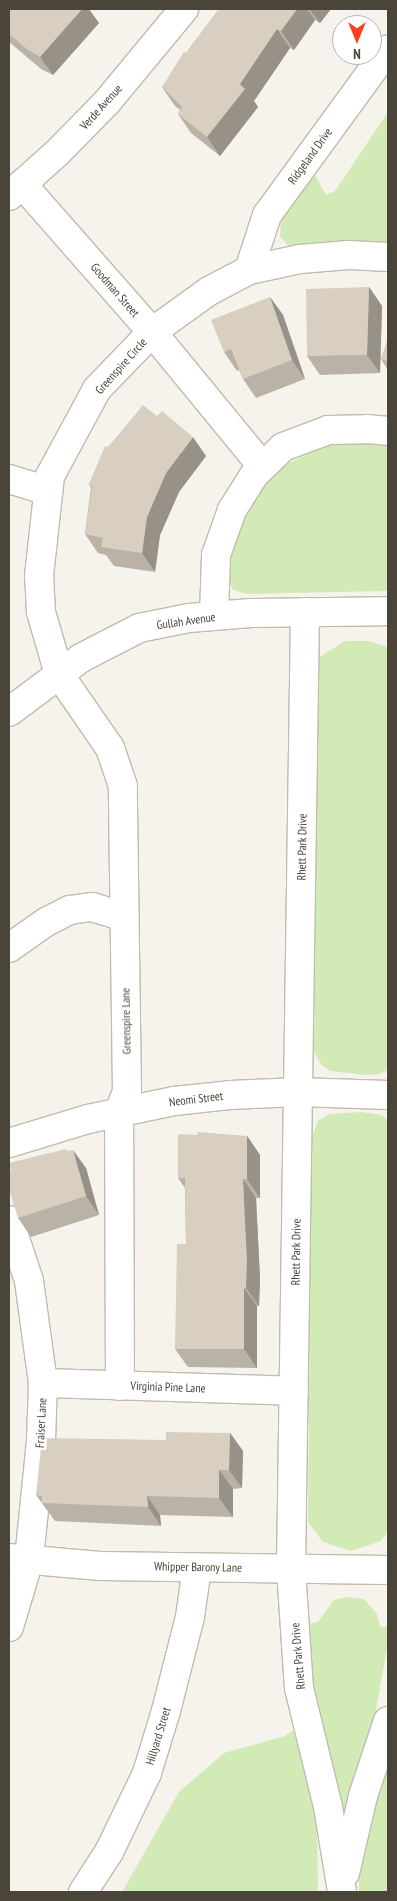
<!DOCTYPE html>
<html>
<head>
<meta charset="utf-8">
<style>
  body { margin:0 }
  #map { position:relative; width:397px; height:1901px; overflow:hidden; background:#f6f3ec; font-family:"PT Sans Narrow",sans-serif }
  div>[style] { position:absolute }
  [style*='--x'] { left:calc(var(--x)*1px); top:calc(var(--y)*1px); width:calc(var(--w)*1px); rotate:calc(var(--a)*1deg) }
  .green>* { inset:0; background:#d2eab5 }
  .roads { filter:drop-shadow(1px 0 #c2bbae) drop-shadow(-1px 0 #c2bbae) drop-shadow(0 1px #c2bbae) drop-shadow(0 -1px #c2bbae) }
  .street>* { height:28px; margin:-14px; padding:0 14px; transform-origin:14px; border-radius:14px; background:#fff }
  .wall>* { inset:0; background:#bab2a6 }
  .shaded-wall>* { inset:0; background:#979187 }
  .building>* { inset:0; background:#d8cfc1 }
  span { translate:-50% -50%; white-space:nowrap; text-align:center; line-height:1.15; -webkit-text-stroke:5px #fff; paint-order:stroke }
  .street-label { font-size:12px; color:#4b4439 }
  .frame { position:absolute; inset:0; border:10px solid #4b4439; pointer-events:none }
  .north { position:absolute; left:332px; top:15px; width:50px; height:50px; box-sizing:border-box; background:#fff; border:1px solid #b7b4b0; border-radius:50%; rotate:180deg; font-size:14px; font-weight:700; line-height:20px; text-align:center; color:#4b4439 }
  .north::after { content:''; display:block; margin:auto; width:18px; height:22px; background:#fc3f1d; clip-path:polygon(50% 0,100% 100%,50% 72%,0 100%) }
</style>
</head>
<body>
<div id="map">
  <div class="green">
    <div style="clip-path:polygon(388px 112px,388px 244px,288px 246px,280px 236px,281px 220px,290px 204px,315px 175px,326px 195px,335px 191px)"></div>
    <div style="clip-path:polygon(360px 441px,388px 444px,388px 591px,247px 594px,233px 590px,227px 577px,229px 540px,268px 473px,329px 444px)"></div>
    <div style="clip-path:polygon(345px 641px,368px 641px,388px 647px,388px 1070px,380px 1074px,365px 1075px,330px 1071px,321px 1064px,314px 1052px,318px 658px)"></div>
    <div style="clip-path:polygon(361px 1112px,381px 1115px,388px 1120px,388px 1531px,381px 1541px,351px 1551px,323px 1542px,308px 1522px,311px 1139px,318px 1121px,330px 1114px)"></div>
    <div style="clip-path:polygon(348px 1597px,364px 1599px,377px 1614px,380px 1627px,388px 1627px,388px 1643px,370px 1743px,346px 1807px,339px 1809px,305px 1658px,309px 1624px,318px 1622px,334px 1600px)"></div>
    <div style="clip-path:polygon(293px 1730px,310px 1787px,317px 1824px,318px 1892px,122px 1892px,179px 1792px,224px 1753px,285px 1736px)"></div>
    <div style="clip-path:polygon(388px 1769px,388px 1892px,359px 1892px,359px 1867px,371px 1810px)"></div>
  </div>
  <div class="roads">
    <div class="street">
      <div style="--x:22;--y:184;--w:197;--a:48.7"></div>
      <div style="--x:152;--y:332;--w:173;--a:50.6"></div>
      <div style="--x:9;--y:196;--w:66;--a:-41.9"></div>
      <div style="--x:58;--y:152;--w:70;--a:-45.6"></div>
      <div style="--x:107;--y:102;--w:121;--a:-50.4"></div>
      <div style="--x:249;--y:270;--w:58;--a:-71.9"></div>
      <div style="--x:267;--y:215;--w:205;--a:-53.9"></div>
      <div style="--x:9;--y:479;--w:41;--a:17.1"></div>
      <div style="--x:305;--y:612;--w:957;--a:90.84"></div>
      <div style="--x:291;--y:1569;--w:119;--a:86.2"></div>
      <div style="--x:299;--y:1688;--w:122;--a:76.3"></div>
      <div style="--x:328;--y:1807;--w:86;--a:80.6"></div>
      <div style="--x:214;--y:616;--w:61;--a:-88.1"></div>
      <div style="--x:216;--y:555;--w:48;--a:-70.4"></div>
      <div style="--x:232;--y:510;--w:41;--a:-57.8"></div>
      <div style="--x:254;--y:475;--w:40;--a:-44"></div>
      <div style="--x:283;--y:447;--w:48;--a:-20.7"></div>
      <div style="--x:328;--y:430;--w:39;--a:-1"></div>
      <div style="--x:367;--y:429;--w:21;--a:5"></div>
      <div style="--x:9;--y:712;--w:90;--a:-36.9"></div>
      <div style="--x:81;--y:658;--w:65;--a:-27.3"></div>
      <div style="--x:139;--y:628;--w:51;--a:-11.3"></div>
      <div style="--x:189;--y:618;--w:62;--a:-4.6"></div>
      <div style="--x:251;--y:613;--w:137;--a:-0.8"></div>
      <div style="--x:9;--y:948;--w:45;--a:-35.1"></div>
      <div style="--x:46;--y:922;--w:27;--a:-27"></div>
      <div style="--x:70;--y:910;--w:22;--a:-8"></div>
      <div style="--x:92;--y:907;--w:34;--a:17"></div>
      <div style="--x:9;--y:1143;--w:83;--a:-16.9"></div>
      <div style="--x:88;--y:1119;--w:88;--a:-11.8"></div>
      <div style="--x:174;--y:1101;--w:56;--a:-6.1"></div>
      <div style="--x:230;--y:1095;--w:68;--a:-2.5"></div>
      <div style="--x:298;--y:1092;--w:90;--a:1.9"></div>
      <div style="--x:9;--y:1220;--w:64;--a:71.8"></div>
      <div style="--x:29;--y:1281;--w:103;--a:82.2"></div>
      <div style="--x:43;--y:1383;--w:58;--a:92"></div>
      <div style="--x:41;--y:1441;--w:120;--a:95.8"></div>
      <div style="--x:29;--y:1560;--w:70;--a:106.6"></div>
      <div style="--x:43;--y:1383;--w:251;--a:1.8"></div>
      <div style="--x:120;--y:1386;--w:274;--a:-90.2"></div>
      <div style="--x:119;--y:1112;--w:22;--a:-69"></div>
      <div style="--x:127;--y:1091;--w:305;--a:-90.8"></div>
      <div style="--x:123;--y:786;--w:40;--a:-108.9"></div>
      <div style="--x:110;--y:748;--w:90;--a:-124.6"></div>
      <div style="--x:59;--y:674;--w:65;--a:-106.2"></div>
      <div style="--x:41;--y:612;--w:36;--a:-93"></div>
      <div style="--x:39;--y:576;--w:101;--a:-83.7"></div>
      <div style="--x:50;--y:476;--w:99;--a:-61.6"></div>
      <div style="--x:97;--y:389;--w:79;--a:-46"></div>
      <div style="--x:152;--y:332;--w:70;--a:-35.7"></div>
      <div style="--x:209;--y:291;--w:45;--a:-27.7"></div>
      <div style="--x:249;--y:270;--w:52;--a:-12.2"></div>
      <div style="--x:300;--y:259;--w:49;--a:-4.7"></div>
      <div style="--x:349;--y:255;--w:39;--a:3"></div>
      <div style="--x:9;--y:1558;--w:92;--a:5"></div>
      <div style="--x:101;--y:1566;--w:287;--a:0.8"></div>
      <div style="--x:345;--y:1873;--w:79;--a:-76.8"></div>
      <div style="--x:363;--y:1796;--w:79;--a:-71.6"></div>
      <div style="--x:83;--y:1892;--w:48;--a:-57"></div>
      <div style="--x:109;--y:1852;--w:88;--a:-64.3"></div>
      <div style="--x:147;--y:1773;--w:65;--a:-73"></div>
      <div style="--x:166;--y:1711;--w:97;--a:-75.7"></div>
      <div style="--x:190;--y:1617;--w:50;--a:-82"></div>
    </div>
  </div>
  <div class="wall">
    <div style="clip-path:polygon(9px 9px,99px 23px,53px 75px,41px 69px,9px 42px)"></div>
    <div style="clip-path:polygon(219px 9px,331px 9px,320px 23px,315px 20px,294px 50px,290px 48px,254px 101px,258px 107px,220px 156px,191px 133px,178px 114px,180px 110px,175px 106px,162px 87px,186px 53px)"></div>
    <div style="clip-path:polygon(369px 287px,382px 306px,380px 373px,320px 375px,307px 356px)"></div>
    <div style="clip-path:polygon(270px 297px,283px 315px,305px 379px,256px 398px,243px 379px,239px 370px,237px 371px,224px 352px)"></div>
    <div style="clip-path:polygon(388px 339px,388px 370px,381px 359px)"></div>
    <div style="clip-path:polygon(108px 447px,206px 456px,179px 492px,160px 535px,155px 572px,114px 566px,106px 555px,98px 553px,85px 534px,91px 488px,89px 484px)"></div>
    <div style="clip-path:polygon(247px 1136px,260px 1155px,260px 1198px,256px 1198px,260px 1279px,259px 1306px,257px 1306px,257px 1368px,188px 1367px,175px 1349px,186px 1244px,185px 1188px,178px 1178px)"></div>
    <div style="clip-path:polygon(68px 1151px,86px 1168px,99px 1215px,31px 1237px,18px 1218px)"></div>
    <div style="clip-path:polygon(230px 1433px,243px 1451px,242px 1488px,233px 1489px,233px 1517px,160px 1515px,161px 1526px,55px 1521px,36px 1495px,166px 1440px)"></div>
  </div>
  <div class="shaded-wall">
    <div style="clip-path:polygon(82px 9px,89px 9px,99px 23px,53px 75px,40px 57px)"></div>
    <div style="clip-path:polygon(297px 9px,307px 9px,315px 20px,294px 50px,281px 31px)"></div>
    <div style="clip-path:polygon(309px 9px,331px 9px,320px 23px)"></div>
    <div style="clip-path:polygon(277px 29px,290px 48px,254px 101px,258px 107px,220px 156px,207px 137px,240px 84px)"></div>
    <div style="clip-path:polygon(369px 287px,382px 306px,380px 373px,367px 355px)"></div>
    <div style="clip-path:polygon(270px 297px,283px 315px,305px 379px,292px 360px)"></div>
    <div style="clip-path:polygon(193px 437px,206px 456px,179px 492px,160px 535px,155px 572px,142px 553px,147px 517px,166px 473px)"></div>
    <div style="clip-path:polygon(247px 1136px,260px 1155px,260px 1198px,247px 1179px)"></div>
    <div style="clip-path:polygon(73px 1150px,86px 1168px,99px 1215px,86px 1196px)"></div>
    <div style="clip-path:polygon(243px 1179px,256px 1198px,260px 1279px,259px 1306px,246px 1288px)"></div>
    <div style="clip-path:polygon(244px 1288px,257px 1306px,257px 1368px,244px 1349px)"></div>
    <div style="clip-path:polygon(230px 1433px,243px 1451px,242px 1488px,229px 1470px)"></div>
    <div style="clip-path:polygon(219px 1470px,233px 1489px,233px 1517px,219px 1498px)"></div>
    <div style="clip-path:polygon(147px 1496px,160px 1515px,161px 1526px,148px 1507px)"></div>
  </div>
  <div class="building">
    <div style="clip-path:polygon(9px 9px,82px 9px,40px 57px,28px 50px,9px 34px)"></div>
    <div style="clip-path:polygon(219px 9px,297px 9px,281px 31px,277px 29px,240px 84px,245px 89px,207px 137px,178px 114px,182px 107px,162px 87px,184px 52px,186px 53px)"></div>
    <div style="clip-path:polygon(369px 287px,367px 355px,307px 356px,306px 289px)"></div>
    <div style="clip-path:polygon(270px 297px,292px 360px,243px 379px,231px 349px,224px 352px,211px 320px)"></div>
    <div style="clip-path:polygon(388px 339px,388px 362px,381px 359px)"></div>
    <div style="clip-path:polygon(143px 405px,157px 416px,162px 411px,193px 437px,166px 473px,147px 517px,142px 553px,101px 547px,103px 538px,85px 534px,92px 486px,89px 484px,105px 446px,108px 447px)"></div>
    <div style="clip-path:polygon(198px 1132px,247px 1136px,247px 1179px,243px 1179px,247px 1261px,246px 1288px,244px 1288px,244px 1349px,175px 1349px,177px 1244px,186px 1244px,185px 1178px,178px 1178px,178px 1134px,197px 1135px)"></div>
    <div style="clip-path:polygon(66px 1149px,67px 1151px,73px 1150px,86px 1196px,18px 1218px,9px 1189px,9px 1171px,11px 1170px,9px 1163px)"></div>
    <div style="clip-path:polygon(166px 1432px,230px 1433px,229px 1470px,219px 1470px,219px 1498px,147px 1496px,148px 1507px,42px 1503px,42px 1496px,36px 1495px,42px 1438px,166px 1440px)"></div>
  </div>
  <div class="street-label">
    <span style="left:101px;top:107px;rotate:-48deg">Verde Avenue</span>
    <span style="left:310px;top:156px;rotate:-54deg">Ridgeland Drive</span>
    <span style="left:115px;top:290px;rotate:49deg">Goodman Street</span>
    <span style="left:121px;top:366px;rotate:-48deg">Greenspire Circle</span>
    <span style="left:186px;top:621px;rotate:-8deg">Gullah Avenue</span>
    <span style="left:302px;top:847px;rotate:-89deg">Rhett Park Drive</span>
    <span style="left:126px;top:1021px;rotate:-91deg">Greenspire Lane</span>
    <span style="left:196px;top:1099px;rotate:-7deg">Neomi Street</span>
    <span style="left:296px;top:1252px;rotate:-89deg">Rhett Park Drive</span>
    <span style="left:168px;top:1387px;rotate:2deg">Virginia Pine Lane</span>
    <span style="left:41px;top:1423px;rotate:-87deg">Fraiser Lane</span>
    <span style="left:198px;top:1567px;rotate:1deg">Whipper Barony Lane</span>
    <span style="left:298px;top:1656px;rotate:-95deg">Rhett Park Drive</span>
    <span style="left:158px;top:1736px;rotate:-73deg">Hillyard Street</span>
  </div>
  <div class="frame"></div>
  <div class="north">N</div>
</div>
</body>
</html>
